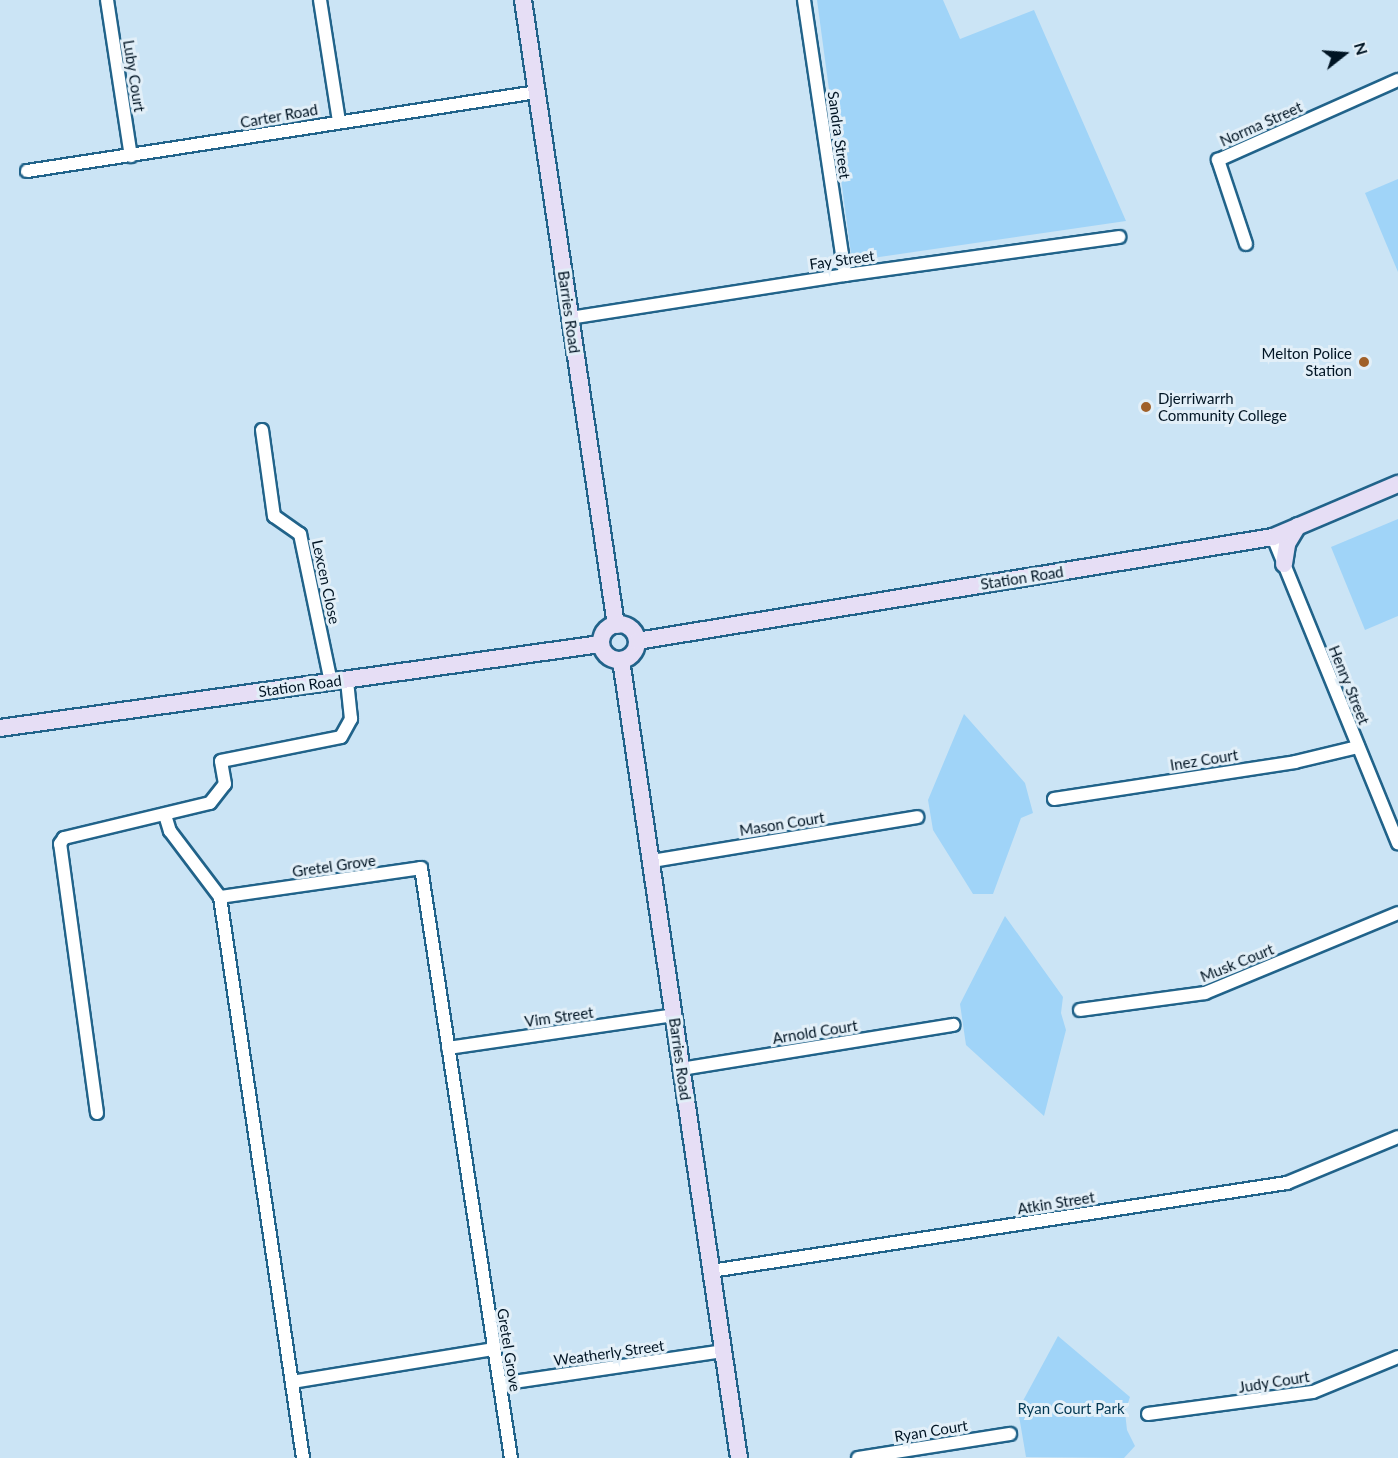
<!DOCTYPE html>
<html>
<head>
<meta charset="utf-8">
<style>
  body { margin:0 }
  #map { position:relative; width:1398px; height:1458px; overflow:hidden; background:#cbe4f5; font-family:Lato,sans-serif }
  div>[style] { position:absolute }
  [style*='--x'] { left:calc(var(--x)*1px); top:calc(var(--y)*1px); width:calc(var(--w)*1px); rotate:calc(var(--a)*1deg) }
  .green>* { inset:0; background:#a0d4f8 }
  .roads { filter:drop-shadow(2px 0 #21638a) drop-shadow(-2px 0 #21638a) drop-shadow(0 2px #21638a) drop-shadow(0 -2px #21638a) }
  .street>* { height:12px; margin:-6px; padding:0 6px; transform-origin:6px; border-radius:6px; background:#fff }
  .secondary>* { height:16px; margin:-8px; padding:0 8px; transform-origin:8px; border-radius:8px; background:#e6def5 }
  .secondary>.ring { margin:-8px; padding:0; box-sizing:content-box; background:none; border:16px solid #e6def5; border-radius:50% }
  .dots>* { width:16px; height:16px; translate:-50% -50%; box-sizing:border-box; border:3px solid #e2eff8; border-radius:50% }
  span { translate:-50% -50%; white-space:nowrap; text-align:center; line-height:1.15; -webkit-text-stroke:6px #e2eff8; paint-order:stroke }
  .street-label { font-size:15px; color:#001423 }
  .poi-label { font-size:15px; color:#001423 }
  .right { translate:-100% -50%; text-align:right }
  .left { translate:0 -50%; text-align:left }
  .park-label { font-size:15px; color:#023752 }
  .north { position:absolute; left:1314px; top:24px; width:60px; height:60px; -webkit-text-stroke:4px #e2eff8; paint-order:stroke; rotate:73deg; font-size:16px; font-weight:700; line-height:24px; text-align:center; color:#001423 }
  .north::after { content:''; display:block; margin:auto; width:21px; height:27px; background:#001423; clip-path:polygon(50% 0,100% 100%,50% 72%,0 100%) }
</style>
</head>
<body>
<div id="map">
  <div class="green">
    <div style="clip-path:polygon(817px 0,943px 0,960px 39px,1034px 10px,1126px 221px,852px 261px)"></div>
    <div style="clip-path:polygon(1398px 179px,1398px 272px,1365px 193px)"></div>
    <div style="clip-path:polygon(1398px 519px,1398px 616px,1365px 630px,1331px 547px)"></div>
    <div style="clip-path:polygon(964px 714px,1025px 783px,1033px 813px,1021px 818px,993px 894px,973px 894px,933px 830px,928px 800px)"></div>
    <div style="clip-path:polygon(1005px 916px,1063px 997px,1061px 1013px,1066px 1030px,1044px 1116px,966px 1045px,960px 1004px)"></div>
    <div style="clip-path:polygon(1058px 1336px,1130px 1397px,1125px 1412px,1127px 1430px,1135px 1446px,1124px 1458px,1026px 1457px,1018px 1410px)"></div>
  </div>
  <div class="roads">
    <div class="street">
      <div style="--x:107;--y:0;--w:158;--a:81.3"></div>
      <div style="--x:320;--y:0;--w:122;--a:81.1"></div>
      <div style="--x:804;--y:0;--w:278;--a:81.5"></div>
      <div style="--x:27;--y:171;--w:516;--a:-8.81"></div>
      <div style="--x:1246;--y:244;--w:89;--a:-108.4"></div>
      <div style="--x:1218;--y:160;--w:197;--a:-24"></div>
      <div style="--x:570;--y:318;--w:278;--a:-8.9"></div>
      <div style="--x:845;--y:275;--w:277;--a:-7.9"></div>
      <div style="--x:262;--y:430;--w:87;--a:82.1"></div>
      <div style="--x:274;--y:516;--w:32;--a:35"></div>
      <div style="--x:300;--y:534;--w:151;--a:78.2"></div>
      <div style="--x:1273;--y:537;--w:331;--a:67.8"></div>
      <div style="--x:1054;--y:799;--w:244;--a:-8.7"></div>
      <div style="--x:1295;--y:762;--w:65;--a:-13.4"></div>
      <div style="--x:165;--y:815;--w:17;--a:73"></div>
      <div style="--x:170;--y:831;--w:83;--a:52.9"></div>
      <div style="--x:652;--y:861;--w:269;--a:-9.4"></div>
      <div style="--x:1080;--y:1010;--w:126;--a:-7.7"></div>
      <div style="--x:1205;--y:993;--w:209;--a:-22.5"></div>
      <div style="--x:448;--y:1048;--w:228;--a:-8.3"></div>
      <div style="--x:681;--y:1069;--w:276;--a:-9.2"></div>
      <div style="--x:97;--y:1113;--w:272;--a:-97.8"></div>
      <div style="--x:60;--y:844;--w:7;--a:-56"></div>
      <div style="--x:64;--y:838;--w:150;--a:-13.5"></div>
      <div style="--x:210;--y:803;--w:24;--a:-52"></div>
      <div style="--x:225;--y:784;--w:23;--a:-100"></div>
      <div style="--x:221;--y:761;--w:122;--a:-11.3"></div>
      <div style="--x:341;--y:737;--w:21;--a:-61"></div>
      <div style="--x:351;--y:719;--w:39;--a:-96"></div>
      <div style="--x:711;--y:1271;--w:583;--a:-8.69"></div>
      <div style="--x:1287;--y:1183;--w:120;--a:-22.5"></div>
      <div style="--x:292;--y:1382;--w:205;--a:-9.3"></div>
      <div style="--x:500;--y:1384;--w:225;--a:-8.4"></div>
      <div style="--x:1148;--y:1414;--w:166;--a:-7.6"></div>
      <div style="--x:1313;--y:1392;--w:92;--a:-22.4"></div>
      <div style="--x:303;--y:1458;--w:567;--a:-98.42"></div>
      <div style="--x:220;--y:897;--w:203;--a:-8.2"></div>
      <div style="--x:421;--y:868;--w:597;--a:81.33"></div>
      <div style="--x:858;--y:1458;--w:154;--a:-9"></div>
    </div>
    <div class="secondary">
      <div style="--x:523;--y:0;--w:632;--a:81.54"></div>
      <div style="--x:1284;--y:564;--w:20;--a:-81"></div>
      <div style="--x:1287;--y:544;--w:21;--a:-59"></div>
      <div class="ring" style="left:601px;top:624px;width:20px;height:20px"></div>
      <div style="--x:637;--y:641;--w:644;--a:-9.29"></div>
      <div style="--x:1273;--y:537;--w:136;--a:-23"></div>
      <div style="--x:621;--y:660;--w:807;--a:81.59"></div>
      <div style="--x:0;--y:728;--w:607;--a:-7.96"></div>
    </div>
  </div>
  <div class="dots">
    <div style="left:1364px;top:362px;background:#a06029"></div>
    <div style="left:1146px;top:407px;background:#a06029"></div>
  </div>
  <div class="street-label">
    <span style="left:134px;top:76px;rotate:81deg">Luby Court</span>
    <span style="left:279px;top:116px;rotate:-10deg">Carter Road</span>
    <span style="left:1261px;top:124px;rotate:-24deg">Norma Street</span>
    <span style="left:839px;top:135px;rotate:82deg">Sandra Street</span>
    <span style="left:842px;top:260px;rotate:-8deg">Fay Street</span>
    <span style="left:569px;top:312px;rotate:82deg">Barries Road</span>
    <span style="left:1022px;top:578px;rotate:-9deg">Station Road</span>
    <span style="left:326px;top:582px;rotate:78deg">Lexcen Close</span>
    <span style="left:1349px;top:685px;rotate:68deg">Henry Street</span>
    <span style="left:300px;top:686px;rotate:-8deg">Station Road</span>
    <span style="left:1204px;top:760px;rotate:-9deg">Inez Court</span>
    <span style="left:782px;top:824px;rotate:-9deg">Mason Court</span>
    <span style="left:334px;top:866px;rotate:-8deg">Gretel Grove</span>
    <span style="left:1237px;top:963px;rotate:-22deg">Musk Court</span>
    <span style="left:559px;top:1017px;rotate:-8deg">Vim Street</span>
    <span style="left:815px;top:1032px;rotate:-9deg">Arnold Court</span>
    <span style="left:680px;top:1059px;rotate:82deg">Barries Road</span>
    <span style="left:1056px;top:1203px;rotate:-9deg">Atkin Street</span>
    <span style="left:509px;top:1350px;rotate:81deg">Gretel Grove</span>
    <span style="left:609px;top:1353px;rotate:-8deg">Weatherly Street</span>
    <span style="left:1274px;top:1382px;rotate:-9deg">Judy Court</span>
    <span style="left:931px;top:1431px;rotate:-9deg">Ryan Court</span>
  </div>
  <div class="poi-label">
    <span class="right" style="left:1352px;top:362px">Melton Police<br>Station</span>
    <span class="left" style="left:1158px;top:407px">Djerriwarrh<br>Community College</span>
  </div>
  <div class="park-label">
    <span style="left:1071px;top:1409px">Ryan Court Park</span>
  </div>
  <div class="north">N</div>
</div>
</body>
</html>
